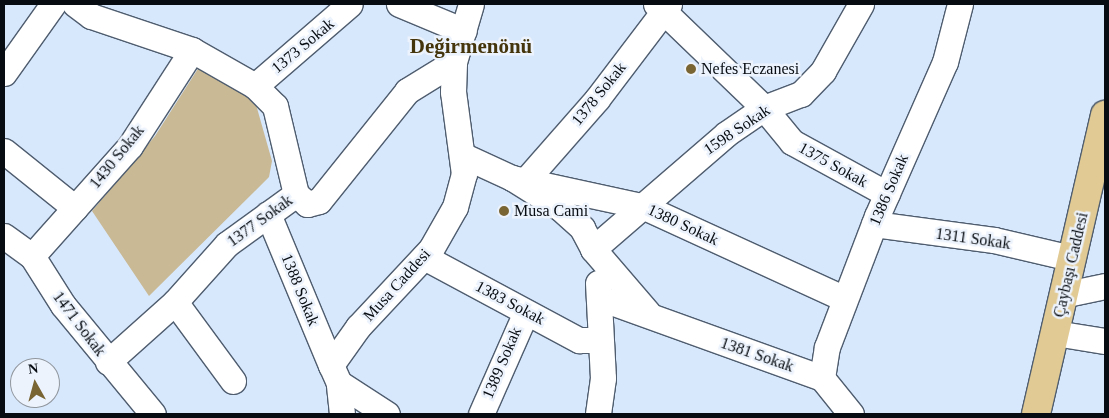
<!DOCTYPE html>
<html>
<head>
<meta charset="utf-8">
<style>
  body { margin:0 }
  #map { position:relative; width:1109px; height:418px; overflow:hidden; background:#d7e7fc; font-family:"Times New Roman",serif }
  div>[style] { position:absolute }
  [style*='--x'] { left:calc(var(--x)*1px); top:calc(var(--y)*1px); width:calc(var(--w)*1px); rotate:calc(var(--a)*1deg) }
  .green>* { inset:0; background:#c9b994 }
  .roads { filter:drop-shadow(1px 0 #4f5d6f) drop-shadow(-1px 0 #4f5d6f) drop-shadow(0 1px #4f5d6f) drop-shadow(0 -1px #4f5d6f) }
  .minor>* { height:25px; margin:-12.5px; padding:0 12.5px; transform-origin:12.5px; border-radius:12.5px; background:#fff }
  .major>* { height:28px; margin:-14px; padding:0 14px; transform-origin:14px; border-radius:14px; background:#e1ca93 }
  .dots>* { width:14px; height:14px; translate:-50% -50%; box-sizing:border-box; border:2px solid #edf3fc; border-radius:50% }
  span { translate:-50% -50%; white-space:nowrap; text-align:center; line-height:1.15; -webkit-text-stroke:5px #edf3fc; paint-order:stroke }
  .street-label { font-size:16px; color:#070c12 }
  .poi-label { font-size:16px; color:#070c12 }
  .left { translate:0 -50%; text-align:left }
  .district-label { font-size:21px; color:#44350c; font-weight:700 }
  .frame { position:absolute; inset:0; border:5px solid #070c12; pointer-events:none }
  .north { position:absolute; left:10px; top:358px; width:50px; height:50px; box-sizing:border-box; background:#edf3fc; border:1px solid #91979e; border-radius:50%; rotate:353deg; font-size:14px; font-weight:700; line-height:20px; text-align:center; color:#070c12 }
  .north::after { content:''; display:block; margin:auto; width:18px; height:22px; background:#796534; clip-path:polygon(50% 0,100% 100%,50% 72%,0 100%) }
</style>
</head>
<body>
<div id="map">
  <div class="green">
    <div style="clip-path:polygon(201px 64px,251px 87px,272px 161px,269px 177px,149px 296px,92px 211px,155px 136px)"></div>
  </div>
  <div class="roads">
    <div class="minor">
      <div style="--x:75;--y:4;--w:20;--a:37"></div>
      <div style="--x:91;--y:16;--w:107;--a:18.6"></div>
      <div style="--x:192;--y:50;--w:73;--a:29.7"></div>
      <div style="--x:255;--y:86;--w:28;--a:45"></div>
      <div style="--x:275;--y:106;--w:90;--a:76.6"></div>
      <div style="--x:399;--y:4;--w:70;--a:22.6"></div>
      <div style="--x:656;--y:4;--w:150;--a:43.9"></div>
      <div style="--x:764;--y:108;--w:44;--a:50.5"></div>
      <div style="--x:792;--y:142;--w:108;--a:28.7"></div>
      <div style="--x:4;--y:73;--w:85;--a:-54.6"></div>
      <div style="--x:255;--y:86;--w:125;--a:-40.8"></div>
      <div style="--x:4;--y:151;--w:91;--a:38.8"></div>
      <div style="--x:462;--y:155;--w:55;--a:24.7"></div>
      <div style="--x:512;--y:178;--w:57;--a:32"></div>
      <div style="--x:560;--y:208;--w:30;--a:42"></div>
      <div style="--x:582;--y:228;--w:24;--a:62"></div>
      <div style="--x:593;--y:249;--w:84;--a:49.3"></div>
      <div style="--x:512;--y:178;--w:133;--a:12.2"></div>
      <div style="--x:642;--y:206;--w:223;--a:24.6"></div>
      <div style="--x:525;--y:181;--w:109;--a:-48.7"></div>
      <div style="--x:597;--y:99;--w:119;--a:-52.8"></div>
      <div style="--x:296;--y:194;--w:15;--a:42"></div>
      <div style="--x:307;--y:204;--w:12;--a:-14"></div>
      <div style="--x:319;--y:201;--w:141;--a:-51.3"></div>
      <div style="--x:407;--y:91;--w:55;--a:-31.7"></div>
      <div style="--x:268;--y:214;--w:164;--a:67.4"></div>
      <div style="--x:874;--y:224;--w:121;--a:7.6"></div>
      <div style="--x:994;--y:240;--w:79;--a:13.2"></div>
      <div style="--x:4;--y:236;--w:34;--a:36"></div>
      <div style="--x:32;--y:256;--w:58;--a:57.7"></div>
      <div style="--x:63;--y:305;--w:141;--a:50.5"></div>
      <div style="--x:593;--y:249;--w:176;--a:-40.8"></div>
      <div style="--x:726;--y:134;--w:46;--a:-34.4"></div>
      <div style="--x:764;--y:108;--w:40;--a:-21"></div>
      <div style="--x:801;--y:94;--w:32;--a:-46"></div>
      <div style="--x:823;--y:71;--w:77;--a:-60.4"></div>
      <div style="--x:32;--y:256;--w:147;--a:-48.3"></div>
      <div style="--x:130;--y:146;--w:114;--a:-57.1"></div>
      <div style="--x:424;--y:257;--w:176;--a:28.2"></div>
      <div style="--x:579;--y:340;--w:19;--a:0"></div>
      <div style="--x:598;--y:283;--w:95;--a:87"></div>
      <div style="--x:603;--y:378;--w:36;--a:98"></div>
      <div style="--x:1062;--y:295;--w:44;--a:-11.8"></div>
      <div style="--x:600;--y:298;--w:236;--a:19.8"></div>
      <div style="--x:822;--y:378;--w:46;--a:51.1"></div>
      <div style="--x:175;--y:302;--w:98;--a:53.7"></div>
      <div style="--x:1055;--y:333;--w:51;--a:9.1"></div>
      <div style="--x:108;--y:362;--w:90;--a:-41.8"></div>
      <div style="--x:175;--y:302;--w:78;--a:-48.1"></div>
      <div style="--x:227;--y:244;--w:85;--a:-35.9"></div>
      <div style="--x:822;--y:378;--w:31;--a:-81"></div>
      <div style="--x:827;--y:347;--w:140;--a:-69.1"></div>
      <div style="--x:877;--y:216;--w:168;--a:-66.2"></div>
      <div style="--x:945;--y:62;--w:60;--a:-75.5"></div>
      <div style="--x:339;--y:383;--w:57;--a:32.9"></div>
      <div style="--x:342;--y:414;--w:31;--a:-96"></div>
      <div style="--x:339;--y:383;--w:20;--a:-114"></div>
      <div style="--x:331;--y:365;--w:47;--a:-54.6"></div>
      <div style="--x:358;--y:327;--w:107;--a:-46.9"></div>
      <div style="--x:431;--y:249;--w:48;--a:-60.3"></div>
      <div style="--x:455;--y:207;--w:34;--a:-75"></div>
      <div style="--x:464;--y:174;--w:83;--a:-97.6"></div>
      <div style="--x:453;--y:92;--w:30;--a:-88"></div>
      <div style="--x:454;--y:62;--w:60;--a:-73.7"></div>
      <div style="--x:481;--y:414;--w:111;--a:-66.2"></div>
    </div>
    <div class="major">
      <div style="--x:1036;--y:414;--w:307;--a:-77"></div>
    </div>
  </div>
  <div class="dots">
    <div style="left:691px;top:69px;background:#796534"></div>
    <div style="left:504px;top:211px;background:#796534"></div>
  </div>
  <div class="street-label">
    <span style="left:303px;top:46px;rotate:-40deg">1373 Sokak</span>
    <span style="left:599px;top:94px;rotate:-51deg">1378 Sokak</span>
    <span style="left:737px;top:130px;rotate:-34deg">1598 Sokak</span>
    <span style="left:117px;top:157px;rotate:-51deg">1430 Sokak</span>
    <span style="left:833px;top:165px;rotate:29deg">1375 Sokak</span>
    <span style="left:889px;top:190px;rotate:-67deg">1386 Sokak</span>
    <span style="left:260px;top:221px;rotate:-36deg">1377 Sokak</span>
    <span style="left:683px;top:225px;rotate:25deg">1380 Sokak</span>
    <span style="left:973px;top:239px;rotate:8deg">1311 Sokak</span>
    <span style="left:1071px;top:265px;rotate:-77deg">Çaybaşı Caddesi</span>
    <span style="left:397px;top:285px;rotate:-48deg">Musa Caddesi</span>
    <span style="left:300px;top:290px;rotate:68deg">1388 Sokak</span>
    <span style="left:510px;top:303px;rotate:28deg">1383 Sokak</span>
    <span style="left:79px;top:324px;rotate:53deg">1471 Sokak</span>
    <span style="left:757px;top:355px;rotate:19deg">1381 Sokak</span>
    <span style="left:502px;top:363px;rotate:-67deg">1389 Sokak</span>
  </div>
  <div class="poi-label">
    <span class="left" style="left:701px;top:69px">Nefes Eczanesi</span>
    <span class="left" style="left:514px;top:211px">Musa Cami</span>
  </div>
  <div class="district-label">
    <span style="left:471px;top:46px">Değirmenönü</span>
  </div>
  <div class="frame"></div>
  <div class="north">N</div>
</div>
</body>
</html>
